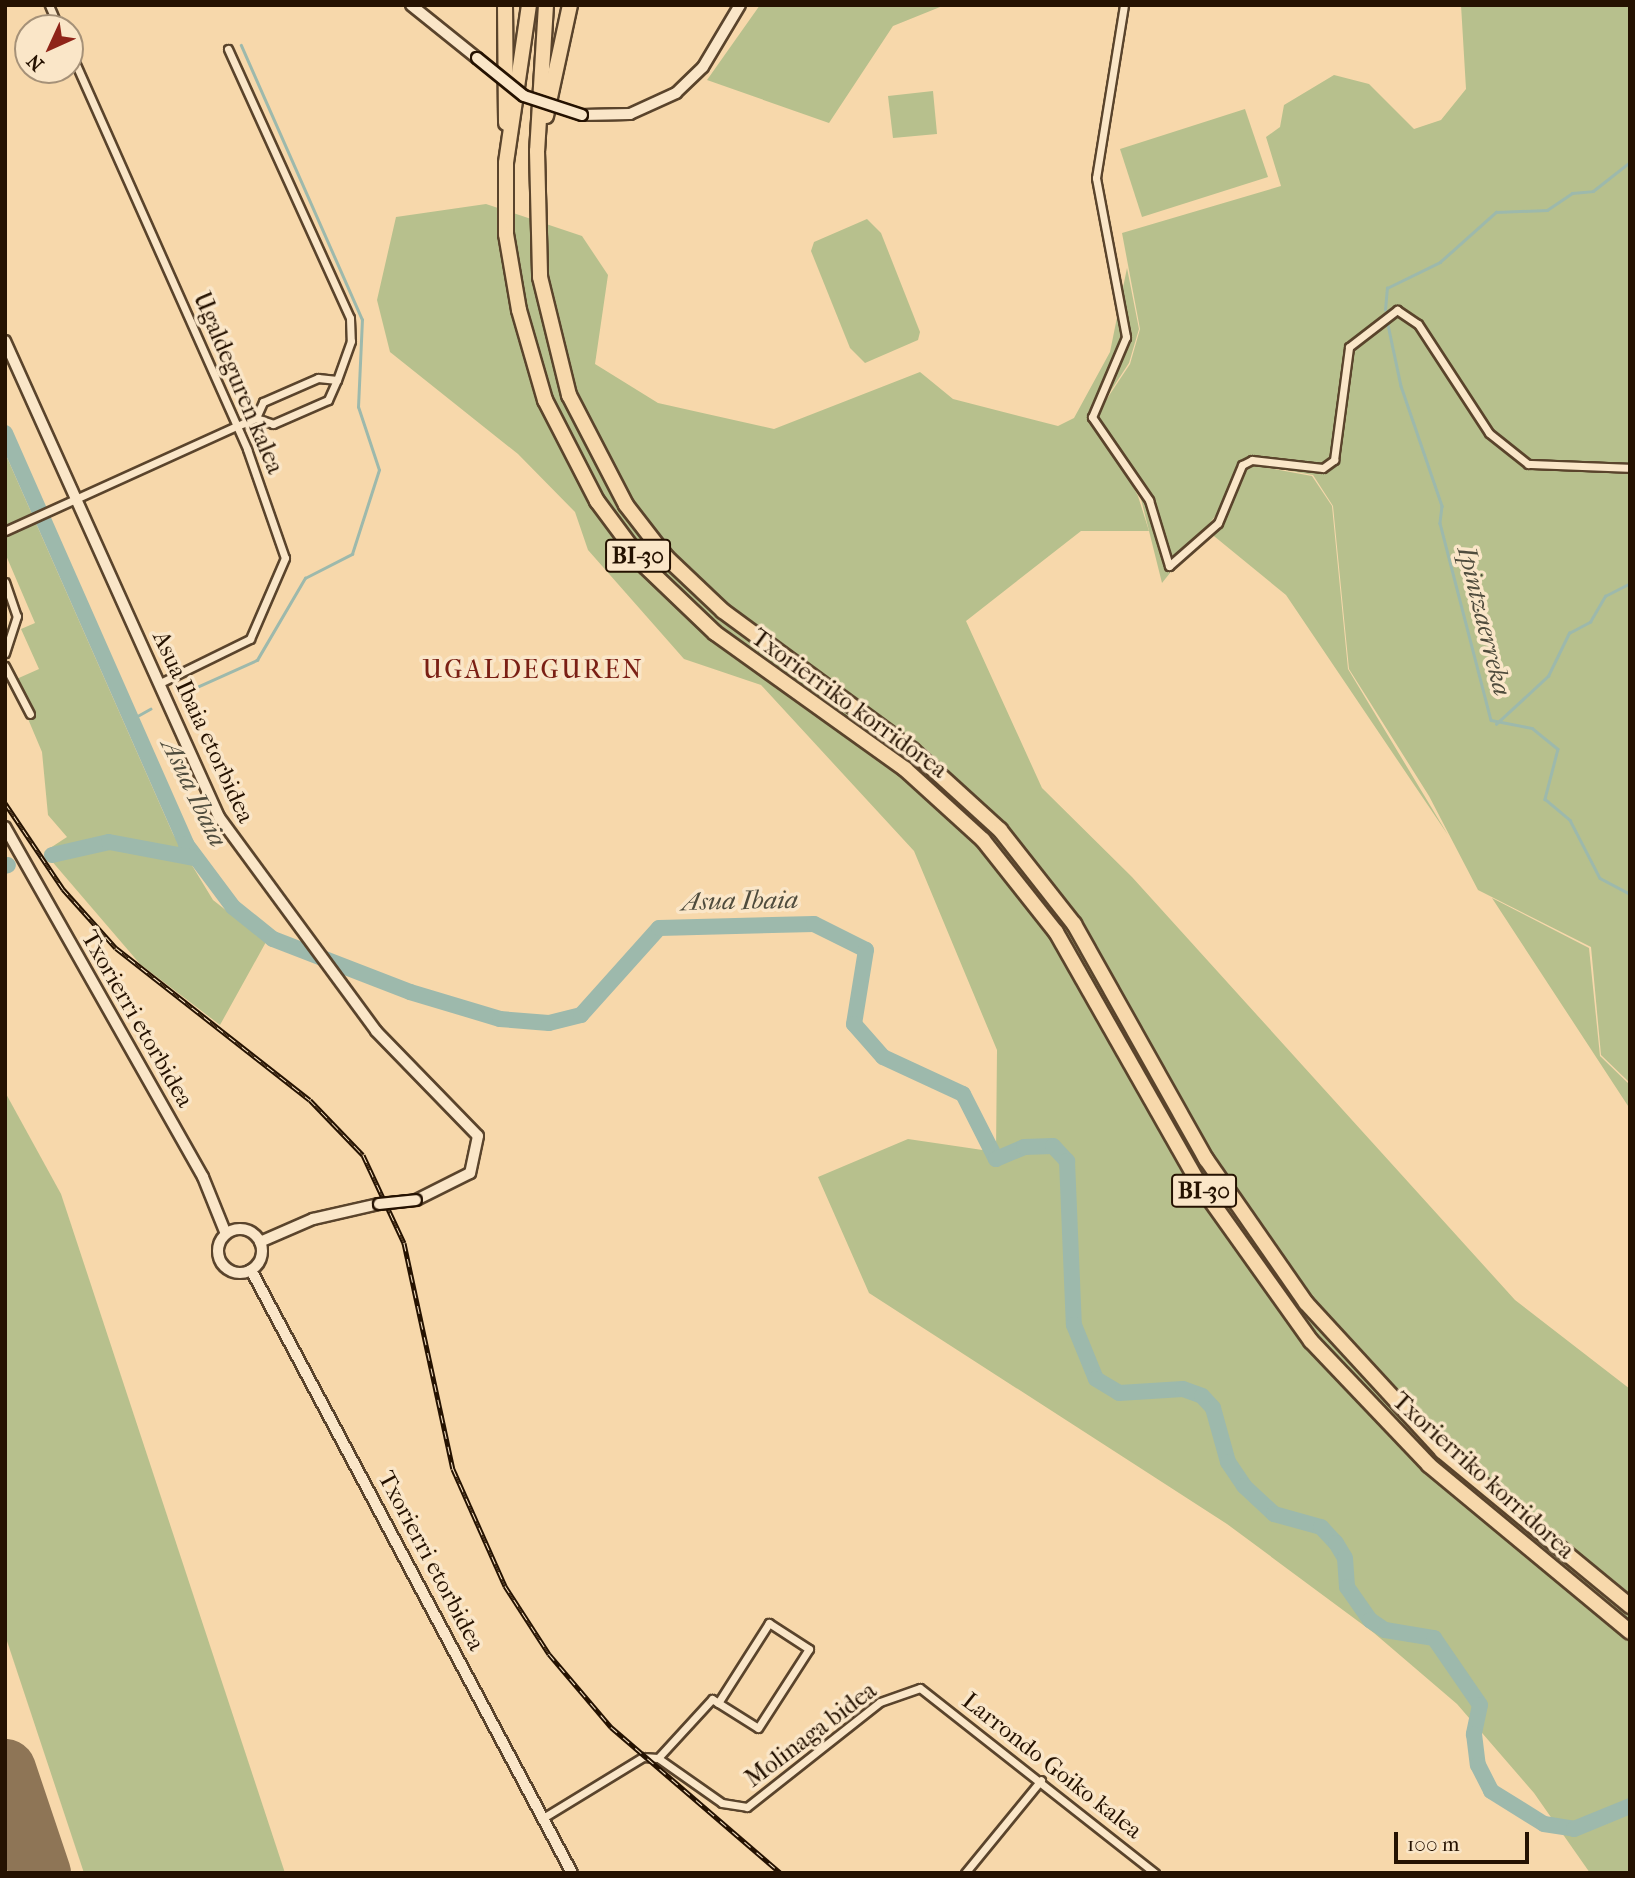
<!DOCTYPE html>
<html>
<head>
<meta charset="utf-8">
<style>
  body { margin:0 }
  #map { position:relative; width:1635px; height:1878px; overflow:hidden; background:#f7d8ab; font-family:"IM FELL French Canon",serif }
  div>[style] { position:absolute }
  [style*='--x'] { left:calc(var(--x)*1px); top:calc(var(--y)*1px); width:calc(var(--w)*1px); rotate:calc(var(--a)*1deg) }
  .green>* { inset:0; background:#b7c08d }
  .stream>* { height:2.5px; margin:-1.25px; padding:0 1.25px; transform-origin:1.25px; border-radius:1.25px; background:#9db9ac }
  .river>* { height:16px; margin:-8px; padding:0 8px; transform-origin:8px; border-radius:8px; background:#9db9ac }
  .runway>* { height:61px; margin:-30.5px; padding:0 30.5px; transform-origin:30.5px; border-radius:30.5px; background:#8e7556 }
  .roads { filter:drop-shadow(2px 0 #5a442c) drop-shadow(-2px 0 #5a442c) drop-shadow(0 2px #5a442c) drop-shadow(0 -2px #5a442c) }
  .street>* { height:7px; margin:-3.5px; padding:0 3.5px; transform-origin:3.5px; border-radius:3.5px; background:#fae6c8 }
  .secondary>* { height:10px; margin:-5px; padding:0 5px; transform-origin:5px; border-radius:5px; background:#fae6c8 }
  .secondary>.ring { margin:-5px; padding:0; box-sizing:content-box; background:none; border:10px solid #fae6c8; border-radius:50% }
  .highway>* { height:14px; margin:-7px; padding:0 7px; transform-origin:7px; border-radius:7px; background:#f7d8ab }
  .rail>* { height:5px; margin-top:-2.5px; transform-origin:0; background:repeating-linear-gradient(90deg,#fae6c8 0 8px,#251201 0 16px); box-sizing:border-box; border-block:2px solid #251201 }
  .bridges { filter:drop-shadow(2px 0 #251201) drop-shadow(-2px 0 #251201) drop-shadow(0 2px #251201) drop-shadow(0 -2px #251201) }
  .secondary-bridge>* { height:10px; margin:-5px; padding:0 5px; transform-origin:5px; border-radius:5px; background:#fae6c8 }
  span { translate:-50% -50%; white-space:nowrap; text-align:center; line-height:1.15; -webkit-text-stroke:7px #fae6c8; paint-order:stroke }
  .shield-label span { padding:2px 5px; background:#fae6c8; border:2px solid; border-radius:5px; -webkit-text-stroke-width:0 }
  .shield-label { font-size:23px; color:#251201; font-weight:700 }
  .street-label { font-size:24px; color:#251201 }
  .water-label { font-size:26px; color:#4f4c3d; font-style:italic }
  .neighbourhood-label { font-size:26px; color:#7a1f14; letter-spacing:2px }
  .frame { position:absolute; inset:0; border:7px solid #251201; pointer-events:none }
  .north { position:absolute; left:14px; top:14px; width:70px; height:70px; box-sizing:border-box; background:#fae6c8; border:2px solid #a59178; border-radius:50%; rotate:225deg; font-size:19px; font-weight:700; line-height:28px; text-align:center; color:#251201 }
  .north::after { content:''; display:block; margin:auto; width:24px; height:32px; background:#8f2418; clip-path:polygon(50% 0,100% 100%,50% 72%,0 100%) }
  .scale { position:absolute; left:1394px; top:1832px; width:135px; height:32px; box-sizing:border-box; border:4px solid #251201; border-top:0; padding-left:9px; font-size:21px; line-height:24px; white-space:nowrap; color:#251201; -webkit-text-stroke:5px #fae6c8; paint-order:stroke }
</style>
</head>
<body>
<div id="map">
  <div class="green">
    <div style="clip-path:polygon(760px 5px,945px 5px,893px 26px,829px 123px,707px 80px)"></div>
    <div style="clip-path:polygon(1461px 5px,1630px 5px,1630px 1083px,1601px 1055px,1591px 947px,1478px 890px,1429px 796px,1349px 669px,1333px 506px,1313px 475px,1246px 463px,1225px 504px,1162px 583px,1140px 495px,1096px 415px,1130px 364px,1140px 329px,1122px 233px,1281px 186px,1266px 137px,1280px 127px,1284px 105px,1334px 75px,1369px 84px,1414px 129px,1441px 120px,1466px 89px)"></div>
    <div style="clip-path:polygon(933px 91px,937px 134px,893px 138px,888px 96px)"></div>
    <div style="clip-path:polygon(1245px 109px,1268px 177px,1142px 217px,1120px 149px)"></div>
    <div style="clip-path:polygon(486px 204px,582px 236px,608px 275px,595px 364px,658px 403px,774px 429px,920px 372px,953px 399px,1058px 426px,1074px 418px,1110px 352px,1127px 268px,1139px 329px,1129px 363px,1095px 415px,1138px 496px,1149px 531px,1081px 531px,966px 621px,1042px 788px,1132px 877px,1515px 1300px,1630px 1389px,1630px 1873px,1590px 1873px,1534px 1793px,1457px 1704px,1374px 1633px,1227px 1524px,869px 1293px,818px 1177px,908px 1139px,996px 1152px,997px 1050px,914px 851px,761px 685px,684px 659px,588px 550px,575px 512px,518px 454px,390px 352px,377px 300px,396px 217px)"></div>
    <div style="clip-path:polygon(867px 219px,881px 233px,920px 332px,918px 340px,865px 363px,850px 348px,811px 251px,814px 242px)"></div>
    <div style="clip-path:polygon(5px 453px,173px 834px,213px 900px,266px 942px,220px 1025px,140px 964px,44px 852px,67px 837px,48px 815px,42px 752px,12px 681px,39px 669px,21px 629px,35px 623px,5px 553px)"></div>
    <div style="clip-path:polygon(1246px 464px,1312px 476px,1332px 506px,1348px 669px,1448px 835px,1286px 595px,1209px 532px)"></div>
    <div style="clip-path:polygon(1492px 898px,1589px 948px,1600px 1056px,1630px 1085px,1630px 1109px)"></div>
    <div style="clip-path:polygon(5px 1092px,61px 1194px,285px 1873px,84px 1873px,5px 1635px)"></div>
  </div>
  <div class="stream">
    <div style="--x:1385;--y:310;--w:22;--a:-85"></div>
    <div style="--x:1387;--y:288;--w:59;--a:-26.1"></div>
    <div style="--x:1440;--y:262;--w:75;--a:-41.8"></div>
    <div style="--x:1496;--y:212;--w:51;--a:-2.2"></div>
    <div style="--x:1547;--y:210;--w:30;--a:-34"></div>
    <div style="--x:1572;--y:193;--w:21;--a:-5"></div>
    <div style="--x:1593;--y:191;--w:47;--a:-38.1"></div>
    <div style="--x:1387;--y:320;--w:67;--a:78"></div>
    <div style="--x:1401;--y:386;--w:127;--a:71.1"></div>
    <div style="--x:1442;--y:506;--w:17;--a:97"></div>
    <div style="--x:1440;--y:523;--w:203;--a:75.5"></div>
    <div style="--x:1491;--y:720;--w:42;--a:11"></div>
    <div style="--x:1532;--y:728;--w:33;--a:39"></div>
    <div style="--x:1558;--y:749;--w:52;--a:104.6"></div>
    <div style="--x:1545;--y:799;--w:33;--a:40"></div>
    <div style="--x:1570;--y:820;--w:65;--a:62.7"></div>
    <div style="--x:1600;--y:878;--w:34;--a:28"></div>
    <div style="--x:186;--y:692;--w:78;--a:-24.3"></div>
    <div style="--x:257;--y:660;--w:95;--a:-59.7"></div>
    <div style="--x:305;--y:578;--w:53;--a:-27.1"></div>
    <div style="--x:352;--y:554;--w:88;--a:-72.2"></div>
    <div style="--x:379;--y:470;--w:66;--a:-108.4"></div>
    <div style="--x:358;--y:407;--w:87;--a:-87.4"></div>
    <div style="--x:362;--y:320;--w:300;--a:-113.8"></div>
    <div style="--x:132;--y:719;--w:21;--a:-29"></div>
    <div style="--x:1496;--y:724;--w:71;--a:-42.7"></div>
    <div style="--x:1548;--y:676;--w:48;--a:-64"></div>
    <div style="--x:1569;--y:633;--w:24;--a:-28"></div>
    <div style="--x:1590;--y:622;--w:30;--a:-60"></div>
    <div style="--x:1605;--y:596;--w:28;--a:-27"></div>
  </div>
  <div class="river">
    <div style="--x:5;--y:433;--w:449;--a:66.2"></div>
    <div style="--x:186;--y:844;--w:79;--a:53.3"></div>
    <div style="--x:233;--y:907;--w:51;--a:38.7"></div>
    <div style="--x:273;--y:939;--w:147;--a:21.1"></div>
    <div style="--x:410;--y:992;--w:94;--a:16.7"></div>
    <div style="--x:500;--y:1019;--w:49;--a:4.7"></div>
    <div style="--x:549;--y:1023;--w:33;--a:-14"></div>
    <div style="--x:581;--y:1015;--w:117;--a:-48.1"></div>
    <div style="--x:659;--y:928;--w:155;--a:-1.5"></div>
    <div style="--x:814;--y:924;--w:58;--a:26.6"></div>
    <div style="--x:866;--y:950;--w:75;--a:99.2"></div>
    <div style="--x:854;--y:1024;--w:44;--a:48.7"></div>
    <div style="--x:883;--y:1057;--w:88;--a:24.8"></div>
    <div style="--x:963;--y:1094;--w:73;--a:63.1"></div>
    <div style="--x:996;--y:1159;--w:30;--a:-23"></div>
    <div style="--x:1024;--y:1147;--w:29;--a:-2"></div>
    <div style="--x:1053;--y:1146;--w:21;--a:47"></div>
    <div style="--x:1067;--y:1161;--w:164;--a:87.6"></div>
    <div style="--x:1074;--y:1325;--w:58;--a:67.8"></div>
    <div style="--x:1096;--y:1379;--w:27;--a:31"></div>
    <div style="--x:1119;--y:1393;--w:64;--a:-3.6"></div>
    <div style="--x:1183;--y:1389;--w:20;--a:20"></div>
    <div style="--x:1202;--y:1396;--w:16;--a:47"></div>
    <div style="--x:1213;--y:1408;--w:56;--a:74.5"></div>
    <div style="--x:1228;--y:1462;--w:29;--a:56"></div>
    <div style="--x:1244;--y:1486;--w:41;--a:43"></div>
    <div style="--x:1274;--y:1514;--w:49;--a:15.5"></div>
    <div style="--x:1321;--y:1527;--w:22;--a:47"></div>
    <div style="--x:1336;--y:1543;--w:17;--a:59"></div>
    <div style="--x:1345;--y:1558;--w:29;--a:86"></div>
    <div style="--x:1347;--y:1587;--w:40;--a:55.1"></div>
    <div style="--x:1370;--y:1620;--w:18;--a:34"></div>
    <div style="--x:1385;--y:1630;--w:50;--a:9.3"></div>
    <div style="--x:1434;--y:1638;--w:81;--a:55.5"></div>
    <div style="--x:1480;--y:1705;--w:30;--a:102"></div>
    <div style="--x:1474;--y:1734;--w:31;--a:83"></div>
    <div style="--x:1478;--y:1765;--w:29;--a:63"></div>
    <div style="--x:1491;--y:1791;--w:62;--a:31.9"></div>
    <div style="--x:1544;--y:1824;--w:30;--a:9"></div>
    <div style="--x:1574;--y:1829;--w:61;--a:-22.3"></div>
    <div style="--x:52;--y:855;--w:58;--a:-12.8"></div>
    <div style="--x:109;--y:842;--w:86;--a:10.7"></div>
    <div style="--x:5;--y:866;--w:3;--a:-18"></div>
  </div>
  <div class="runway">
    <div style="--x:5;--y:1769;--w:110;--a:71.4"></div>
  </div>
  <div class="roads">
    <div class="street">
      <div style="--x:49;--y:5;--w:25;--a:67"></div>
      <div style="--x:1124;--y:5;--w:175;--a:99.2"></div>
      <div style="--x:1096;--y:178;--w:162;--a:79.3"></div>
      <div style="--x:1126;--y:337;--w:87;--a:113"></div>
      <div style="--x:1092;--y:417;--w:101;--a:55.5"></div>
      <div style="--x:1149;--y:500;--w:69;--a:73.1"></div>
      <div style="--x:1169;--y:566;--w:65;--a:-41.3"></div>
      <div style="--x:1218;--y:523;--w:63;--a:-67.5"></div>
      <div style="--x:1242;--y:465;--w:11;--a:-27"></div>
      <div style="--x:1252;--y:460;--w:71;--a:6.4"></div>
      <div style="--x:1323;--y:468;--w:14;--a:-36"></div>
      <div style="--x:1334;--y:460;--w:114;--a:-82.4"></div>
      <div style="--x:1349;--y:347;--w:61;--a:-37.6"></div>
      <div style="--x:1397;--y:310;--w:25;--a:34"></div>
      <div style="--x:1418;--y:324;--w:130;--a:56.9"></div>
      <div style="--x:1489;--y:433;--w:50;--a:38.5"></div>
      <div style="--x:1528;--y:464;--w:102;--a:2.2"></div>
      <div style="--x:228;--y:49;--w:295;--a:65.6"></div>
      <div style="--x:350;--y:318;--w:23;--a:88"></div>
      <div style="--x:351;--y:341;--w:41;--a:109.7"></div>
      <div style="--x:70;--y:51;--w:436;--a:66"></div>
      <div style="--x:247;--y:449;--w:115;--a:70.8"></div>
      <div style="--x:285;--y:558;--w:88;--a:113.4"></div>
      <div style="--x:250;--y:639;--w:102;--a:153.9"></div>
      <div style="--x:5;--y:531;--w:255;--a:-24.4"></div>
      <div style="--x:237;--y:426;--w:21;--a:-23"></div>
      <div style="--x:256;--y:418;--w:18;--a:19"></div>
      <div style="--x:273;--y:424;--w:60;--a:-23.6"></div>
      <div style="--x:328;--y:400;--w:22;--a:-66"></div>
      <div style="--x:337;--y:380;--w:19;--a:-174"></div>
      <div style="--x:318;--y:378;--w:60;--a:156.4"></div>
      <div style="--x:263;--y:402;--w:17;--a:114"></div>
      <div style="--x:5;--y:582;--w:36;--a:71"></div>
      <div style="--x:17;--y:616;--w:39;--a:108"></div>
      <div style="--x:5;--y:666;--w:54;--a:62.5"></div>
      <div style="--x:658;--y:1758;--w:80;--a:-47.5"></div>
      <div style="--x:712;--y:1699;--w:54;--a:32.2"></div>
      <div style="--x:758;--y:1728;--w:94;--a:-57.2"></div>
      <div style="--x:809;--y:1649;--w:48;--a:-147"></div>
      <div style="--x:769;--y:1623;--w:95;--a:122.5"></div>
      <div style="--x:543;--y:1818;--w:117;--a:-31.4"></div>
      <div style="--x:643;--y:1757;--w:15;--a:4"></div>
      <div style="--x:658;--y:1758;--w:78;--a:35.1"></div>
      <div style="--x:722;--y:1803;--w:25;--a:9"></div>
      <div style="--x:747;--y:1807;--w:169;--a:-38.3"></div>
      <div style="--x:880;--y:1702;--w:42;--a:-19.3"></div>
      <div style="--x:920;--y:1688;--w:299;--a:38.2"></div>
      <div style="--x:965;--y:1873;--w:120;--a:-50.7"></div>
    </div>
    <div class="secondary">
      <div style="--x:411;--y:5;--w:85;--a:38.8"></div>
      <div style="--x:582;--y:115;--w:48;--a:-1.2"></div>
      <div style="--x:630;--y:114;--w:51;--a:-24.5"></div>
      <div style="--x:676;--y:93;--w:37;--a:-44"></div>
      <div style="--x:703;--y:67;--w:72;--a:-59.2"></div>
      <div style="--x:5;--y:341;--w:522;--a:65.79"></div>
      <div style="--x:219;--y:817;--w:265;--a:53.7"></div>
      <div style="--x:376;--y:1031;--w:146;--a:45.8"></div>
      <div style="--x:478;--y:1136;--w:38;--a:102"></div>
      <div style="--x:470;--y:1173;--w:60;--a:153.4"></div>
      <div style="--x:5;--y:827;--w:402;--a:60.5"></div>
      <div style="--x:203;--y:1177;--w:61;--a:68"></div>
      <div class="ring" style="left:218px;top:1229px;width:34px;height:34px"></div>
      <div style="--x:260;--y:1242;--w:58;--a:-23.5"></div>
      <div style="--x:313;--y:1219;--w:68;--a:-12.8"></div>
      <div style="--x:251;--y:1270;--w:683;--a:61.97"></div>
    </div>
    <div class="highway">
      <div style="--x:505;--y:5;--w:118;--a:89.5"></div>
      <div style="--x:529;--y:5;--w:160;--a:98.3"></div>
      <div style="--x:506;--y:163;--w:71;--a:90"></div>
      <div style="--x:506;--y:234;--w:77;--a:80.3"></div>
      <div style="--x:519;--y:310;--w:94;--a:73.9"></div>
      <div style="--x:545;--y:400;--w:114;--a:62.8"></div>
      <div style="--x:597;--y:501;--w:82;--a:53.4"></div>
      <div style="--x:646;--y:567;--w:95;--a:43.7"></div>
      <div style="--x:715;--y:633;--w:234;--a:35.6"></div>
      <div style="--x:905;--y:769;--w:105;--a:42.3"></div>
      <div style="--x:983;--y:840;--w:117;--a:51.6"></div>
      <div style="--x:1056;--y:932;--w:290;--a:60.4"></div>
      <div style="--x:1199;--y:1184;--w:193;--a:54.5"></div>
      <div style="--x:1311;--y:1341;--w:171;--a:46.4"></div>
      <div style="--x:1429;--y:1465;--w:261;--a:39.7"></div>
      <div style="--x:546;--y:5;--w:146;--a:93.5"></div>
      <div style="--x:537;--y:151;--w:126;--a:88.6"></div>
      <div style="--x:540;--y:277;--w:122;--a:76.2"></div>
      <div style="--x:569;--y:395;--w:124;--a:62.6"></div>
      <div style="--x:626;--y:505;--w:67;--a:52.3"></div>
      <div style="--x:667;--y:558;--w:77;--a:43.4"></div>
      <div style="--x:723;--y:611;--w:235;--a:36.3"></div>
      <div style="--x:912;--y:750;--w:119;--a:42.3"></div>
      <div style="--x:1000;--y:830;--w:120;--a:51.8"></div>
      <div style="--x:1074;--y:924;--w:270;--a:60.7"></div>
      <div style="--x:1206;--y:1159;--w:175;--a:55.2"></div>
      <div style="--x:1306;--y:1303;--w:201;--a:47.4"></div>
      <div style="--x:1442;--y:1451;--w:244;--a:39.5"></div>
      <div style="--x:546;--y:116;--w:114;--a:-77.8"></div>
    </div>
  </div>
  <div class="rail">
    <div style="--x:5;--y:803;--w:104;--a:56"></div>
    <div style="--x:63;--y:889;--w:79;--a:48.1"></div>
    <div style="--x:116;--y:948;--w:246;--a:38.1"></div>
    <div style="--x:310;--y:1100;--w:76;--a:46.1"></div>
    <div style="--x:363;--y:1155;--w:97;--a:65"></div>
    <div style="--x:404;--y:1243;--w:231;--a:77.8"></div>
    <div style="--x:453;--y:1469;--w:128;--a:66"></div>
    <div style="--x:505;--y:1586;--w:81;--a:57.1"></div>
    <div style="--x:549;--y:1654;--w:96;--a:49.7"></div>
    <div style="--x:611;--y:1727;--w:224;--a:40.7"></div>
  </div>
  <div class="bridges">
    <div class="secondary-bridge">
      <div style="--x:477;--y:58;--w:60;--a:39"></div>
      <div style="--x:524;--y:96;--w:61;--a:18.1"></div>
      <div style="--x:379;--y:1204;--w:37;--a:-6"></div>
    </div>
  </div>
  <div class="shield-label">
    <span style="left:638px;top:556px">BI-30</span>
    <span style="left:1204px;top:1191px">BI-30</span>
  </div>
  <div class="street-label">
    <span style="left:238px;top:383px;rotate:67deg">Ugaldeguren kalea</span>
    <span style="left:849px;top:704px;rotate:36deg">Txorierriko korridorea</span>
    <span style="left:203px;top:727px;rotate:65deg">Asua Ibaia etorbidea</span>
    <span style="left:137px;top:1019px;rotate:60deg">Txorierri etorbidea</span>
    <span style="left:1483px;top:1476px;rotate:42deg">Txorierriko korridorea</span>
    <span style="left:431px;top:1561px;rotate:62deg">Txorierri etorbidea</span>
    <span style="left:811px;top:1735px;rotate:-37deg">Molinaga bidea</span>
    <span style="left:1052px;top:1766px;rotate:38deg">Larrondo Goiko kalea</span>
  </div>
  <div class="water-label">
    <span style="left:1484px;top:621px;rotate:76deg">Ipintzaerreka</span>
    <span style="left:194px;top:793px;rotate:64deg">Asua Ibaia</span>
    <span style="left:740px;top:901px;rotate:-1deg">Asua Ibaia</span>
  </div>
  <div class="neighbourhood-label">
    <span style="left:533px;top:670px">UGALDEGUREN</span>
  </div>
  <div class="frame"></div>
  <div class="north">N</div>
  <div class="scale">100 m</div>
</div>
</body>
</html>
